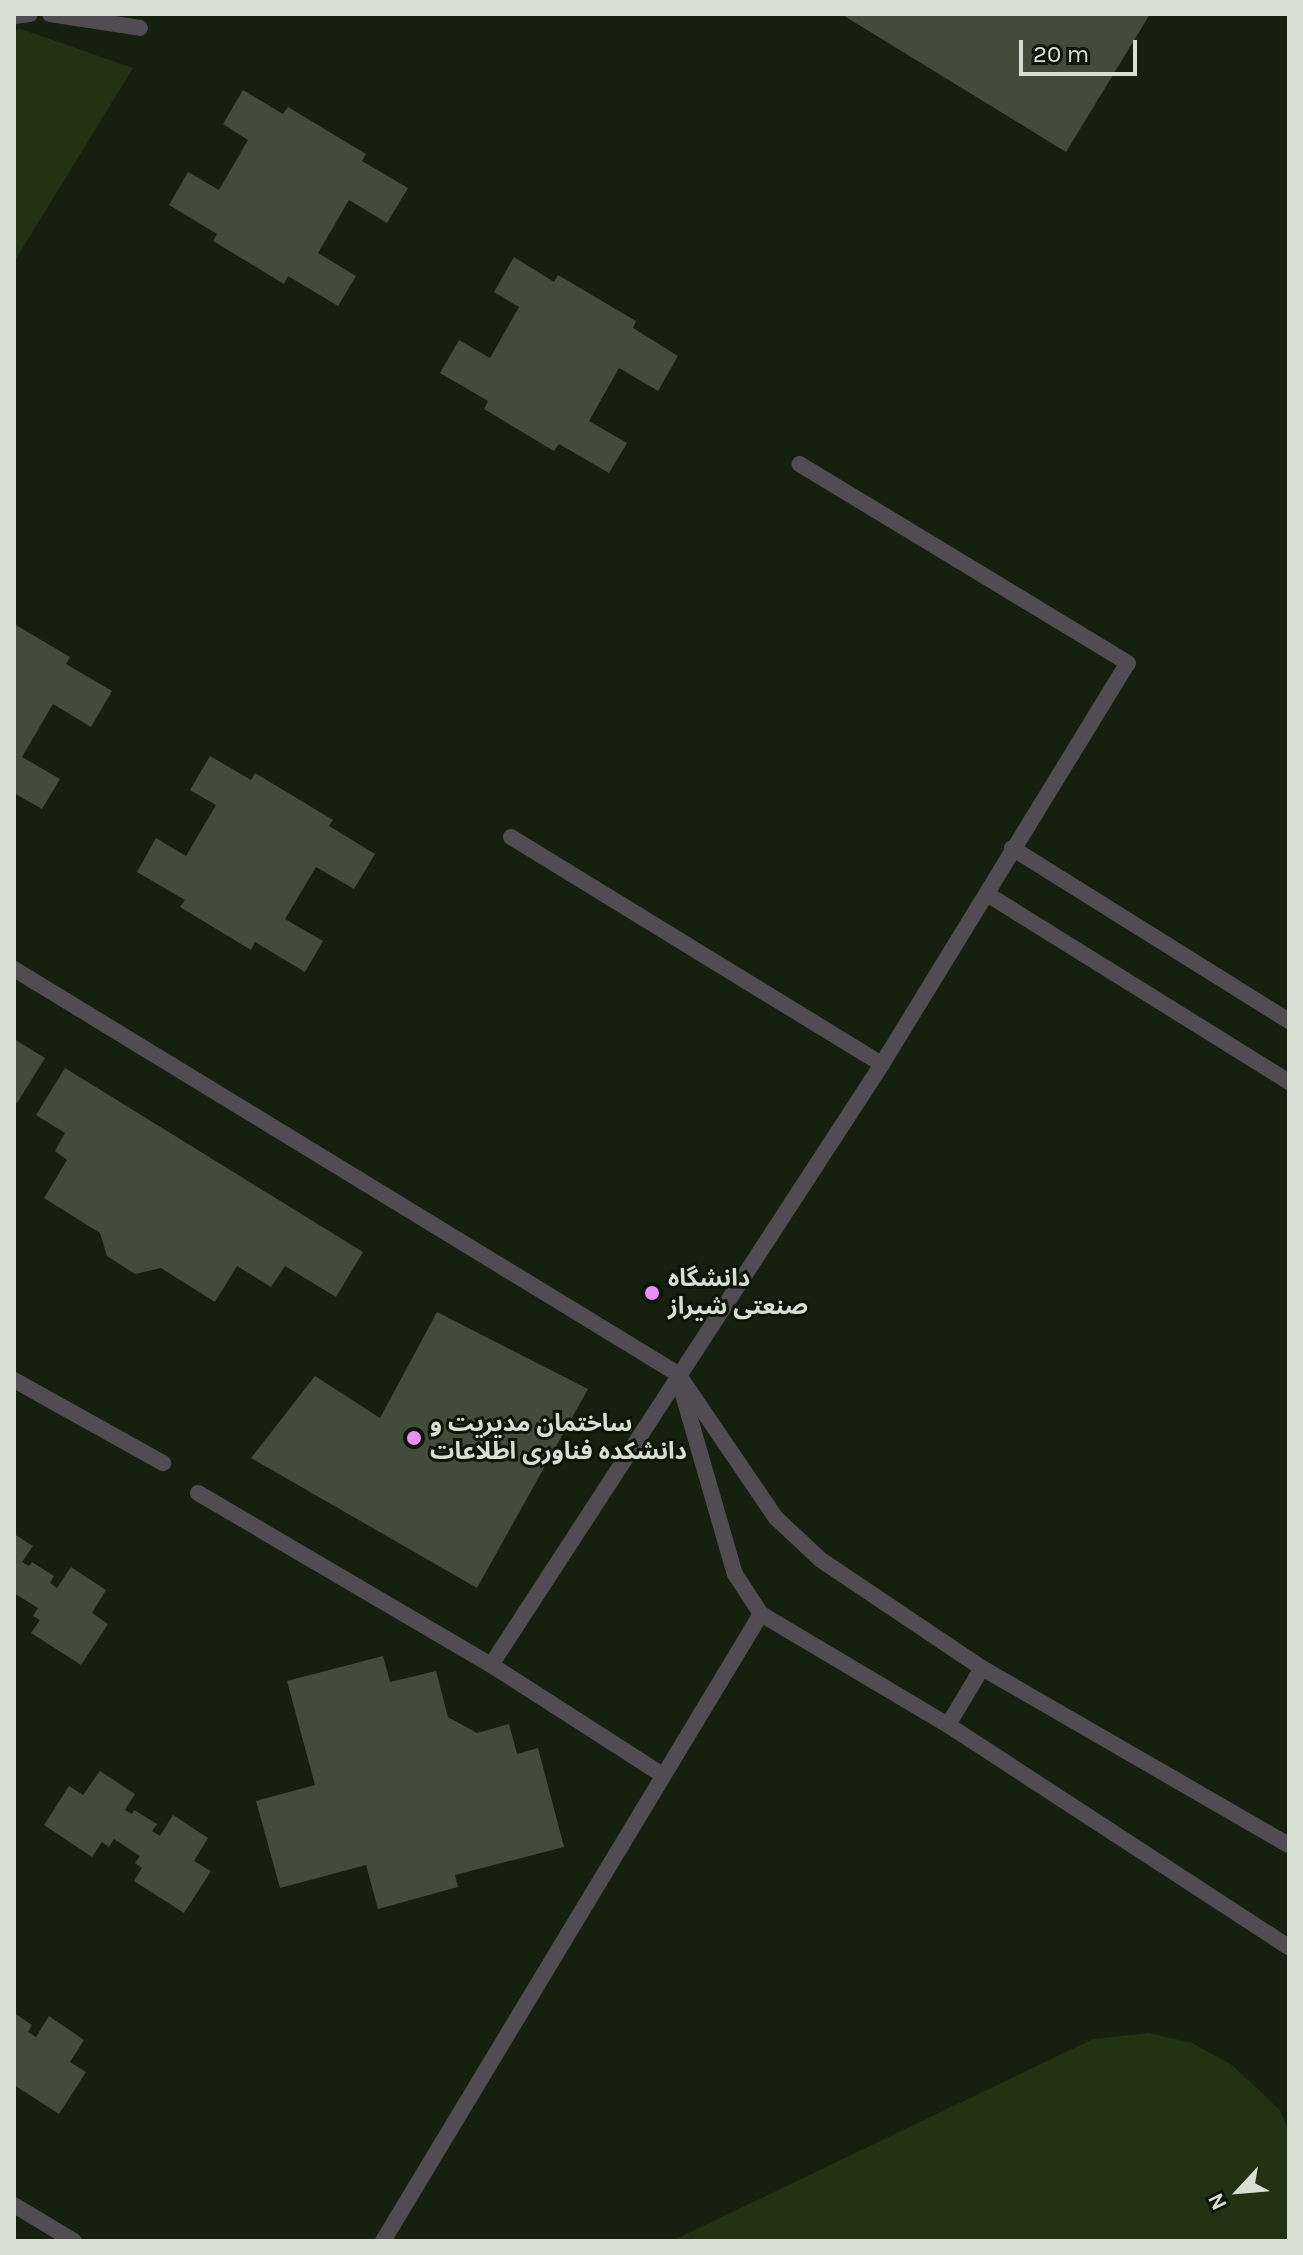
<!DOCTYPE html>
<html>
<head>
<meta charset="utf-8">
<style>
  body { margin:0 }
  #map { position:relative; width:1303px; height:2255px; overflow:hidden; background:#16200f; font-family:Karla,"Noto Sans Arabic",sans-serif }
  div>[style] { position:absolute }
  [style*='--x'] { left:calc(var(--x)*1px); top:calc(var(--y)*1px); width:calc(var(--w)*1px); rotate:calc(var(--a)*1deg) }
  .green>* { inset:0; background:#223313 }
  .building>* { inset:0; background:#424c3a }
  .service>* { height:16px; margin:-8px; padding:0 8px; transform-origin:8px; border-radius:8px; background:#514b52 }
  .dots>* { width:22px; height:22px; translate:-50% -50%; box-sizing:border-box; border:4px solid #0e1707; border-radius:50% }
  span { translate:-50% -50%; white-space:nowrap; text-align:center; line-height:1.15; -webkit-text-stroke:6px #0e1707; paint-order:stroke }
  .poi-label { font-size:24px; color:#d7ded2; font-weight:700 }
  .left { translate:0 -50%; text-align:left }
  .frame { position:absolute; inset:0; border:16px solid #d7ded2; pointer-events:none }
  .north { position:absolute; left:1199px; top:2151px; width:80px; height:80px; -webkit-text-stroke:6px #0e1707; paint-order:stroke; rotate:244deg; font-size:22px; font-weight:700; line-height:32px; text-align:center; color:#d7ded2 }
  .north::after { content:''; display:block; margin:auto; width:28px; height:36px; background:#d7ded2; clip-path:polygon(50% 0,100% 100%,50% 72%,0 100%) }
  .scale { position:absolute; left:1019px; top:40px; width:118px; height:36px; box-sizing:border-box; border:4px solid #d7ded2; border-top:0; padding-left:10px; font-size:24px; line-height:28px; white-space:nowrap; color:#d7ded2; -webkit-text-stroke:6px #0e1707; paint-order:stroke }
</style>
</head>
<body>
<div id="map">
  <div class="green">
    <div style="clip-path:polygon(18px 28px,133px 68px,14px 262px,14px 35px)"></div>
    <div style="clip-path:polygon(1149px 2033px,1192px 2043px,1232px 2065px,1280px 2110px,1289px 2133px,1289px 2241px,672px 2241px,1093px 2039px)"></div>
  </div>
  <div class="building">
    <div style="clip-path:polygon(841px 14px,1150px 14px,1066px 152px)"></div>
    <div style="clip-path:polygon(243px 90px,283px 114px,288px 107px,366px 154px,362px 161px,408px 188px,387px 223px,349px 200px,318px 253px,356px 276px,338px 306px,288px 276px,284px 284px,213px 241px,217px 234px,169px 205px,188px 172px,219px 190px,248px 140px,223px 124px)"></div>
    <div style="clip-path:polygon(514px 257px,554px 282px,558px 275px,636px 321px,633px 328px,678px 356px,658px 391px,619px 368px,589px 421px,627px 443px,609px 473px,559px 444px,554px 451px,484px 409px,488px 401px,440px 373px,459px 340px,490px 358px,519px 307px,494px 292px)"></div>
    <div style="clip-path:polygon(14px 624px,70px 657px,66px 664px,112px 691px,91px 727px,53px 704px,22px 757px,60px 779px,42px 809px,14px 793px)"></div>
    <div style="clip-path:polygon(210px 756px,251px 780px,255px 773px,333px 820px,329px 826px,375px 854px,354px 889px,316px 867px,285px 919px,323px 941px,305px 972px,255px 942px,251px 950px,180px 907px,185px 900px,137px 872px,156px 838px,186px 856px,216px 805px,190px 790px)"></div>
    <div style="clip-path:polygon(14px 1039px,45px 1058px,17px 1103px,14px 1101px)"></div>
    <div style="clip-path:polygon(65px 1068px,363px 1252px,336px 1297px,285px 1266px,271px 1287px,237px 1266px,215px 1302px,161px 1268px,135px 1274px,107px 1256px,100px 1233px,44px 1198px,67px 1160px,55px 1151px,65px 1133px,36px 1115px)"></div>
    <div style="clip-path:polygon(437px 1312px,588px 1389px,477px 1588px,251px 1458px,315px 1376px,380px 1418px)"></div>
    <div style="clip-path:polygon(14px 1534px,33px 1546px,22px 1562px,29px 1566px,32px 1562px,54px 1576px,50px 1583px,57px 1588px,71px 1567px,106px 1590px,92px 1613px,108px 1624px,81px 1665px,31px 1633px,40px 1620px,33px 1616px,38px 1608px,14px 1593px)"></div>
    <div style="clip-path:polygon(383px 1656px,390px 1682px,436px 1671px,448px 1717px,477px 1733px,509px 1724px,517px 1754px,538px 1748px,564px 1847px,455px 1875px,458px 1887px,378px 1909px,366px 1865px,280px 1888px,256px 1801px,315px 1785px,287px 1681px)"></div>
    <div style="clip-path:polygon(100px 1771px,135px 1794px,125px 1810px,132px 1814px,134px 1810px,157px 1824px,152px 1831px,160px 1836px,173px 1815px,208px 1838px,194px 1861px,211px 1871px,184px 1913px,134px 1881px,142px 1868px,135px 1863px,140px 1856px,114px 1839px,109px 1847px,102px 1842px,92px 1857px,44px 1825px,69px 1786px,83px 1795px)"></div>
    <div style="clip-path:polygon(14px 2013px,32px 2025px,28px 2032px,36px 2037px,49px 2016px,84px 2040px,70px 2062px,86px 2072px,59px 2114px,14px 2085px)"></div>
  </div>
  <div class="service">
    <div style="--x:50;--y:14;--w:91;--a:8.8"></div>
    <div style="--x:14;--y:16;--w:16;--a:-7"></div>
    <div style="--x:511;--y:837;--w:435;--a:31.5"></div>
    <div style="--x:1012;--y:848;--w:327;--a:32"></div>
    <div style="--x:987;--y:894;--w:356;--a:31.9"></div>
    <div style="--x:14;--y:969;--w:778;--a:31.38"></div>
    <div style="--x:678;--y:1374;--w:174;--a:55.8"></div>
    <div style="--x:776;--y:1518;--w:62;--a:43"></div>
    <div style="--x:821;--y:1560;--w:194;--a:33.9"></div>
    <div style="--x:982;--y:1668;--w:354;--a:30"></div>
    <div style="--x:14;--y:1380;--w:171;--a:29.1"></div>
    <div style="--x:680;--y:1384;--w:198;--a:73.9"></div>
    <div style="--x:735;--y:1574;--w:48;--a:57"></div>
    <div style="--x:761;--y:1614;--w:217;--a:30.7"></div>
    <div style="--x:948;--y:1725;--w:407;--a:33.1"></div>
    <div style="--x:198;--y:1493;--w:340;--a:30.4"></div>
    <div style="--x:948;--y:1725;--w:66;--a:-59.2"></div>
    <div style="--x:661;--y:1774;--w:202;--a:-147.3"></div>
    <div style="--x:491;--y:1665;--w:717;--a:-56.95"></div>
    <div style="--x:882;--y:1064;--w:470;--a:-58.5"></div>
    <div style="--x:1128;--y:663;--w:384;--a:-148.8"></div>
    <div style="--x:14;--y:2205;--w:70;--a:31"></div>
    <div style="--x:383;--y:2241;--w:732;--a:-58.92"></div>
  </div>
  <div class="dots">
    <div style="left:652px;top:1293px;background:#eb8dfb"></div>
    <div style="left:414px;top:1438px;background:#eb8dfb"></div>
  </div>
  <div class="poi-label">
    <span class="left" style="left:668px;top:1293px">دانشگاه<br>صنعتی شیراز</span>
    <span class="left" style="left:430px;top:1438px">ساختمان مدیریت و<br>دانشکده فناوری اطلاعات</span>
  </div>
  <div class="frame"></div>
  <div class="north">N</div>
  <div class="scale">20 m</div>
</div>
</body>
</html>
